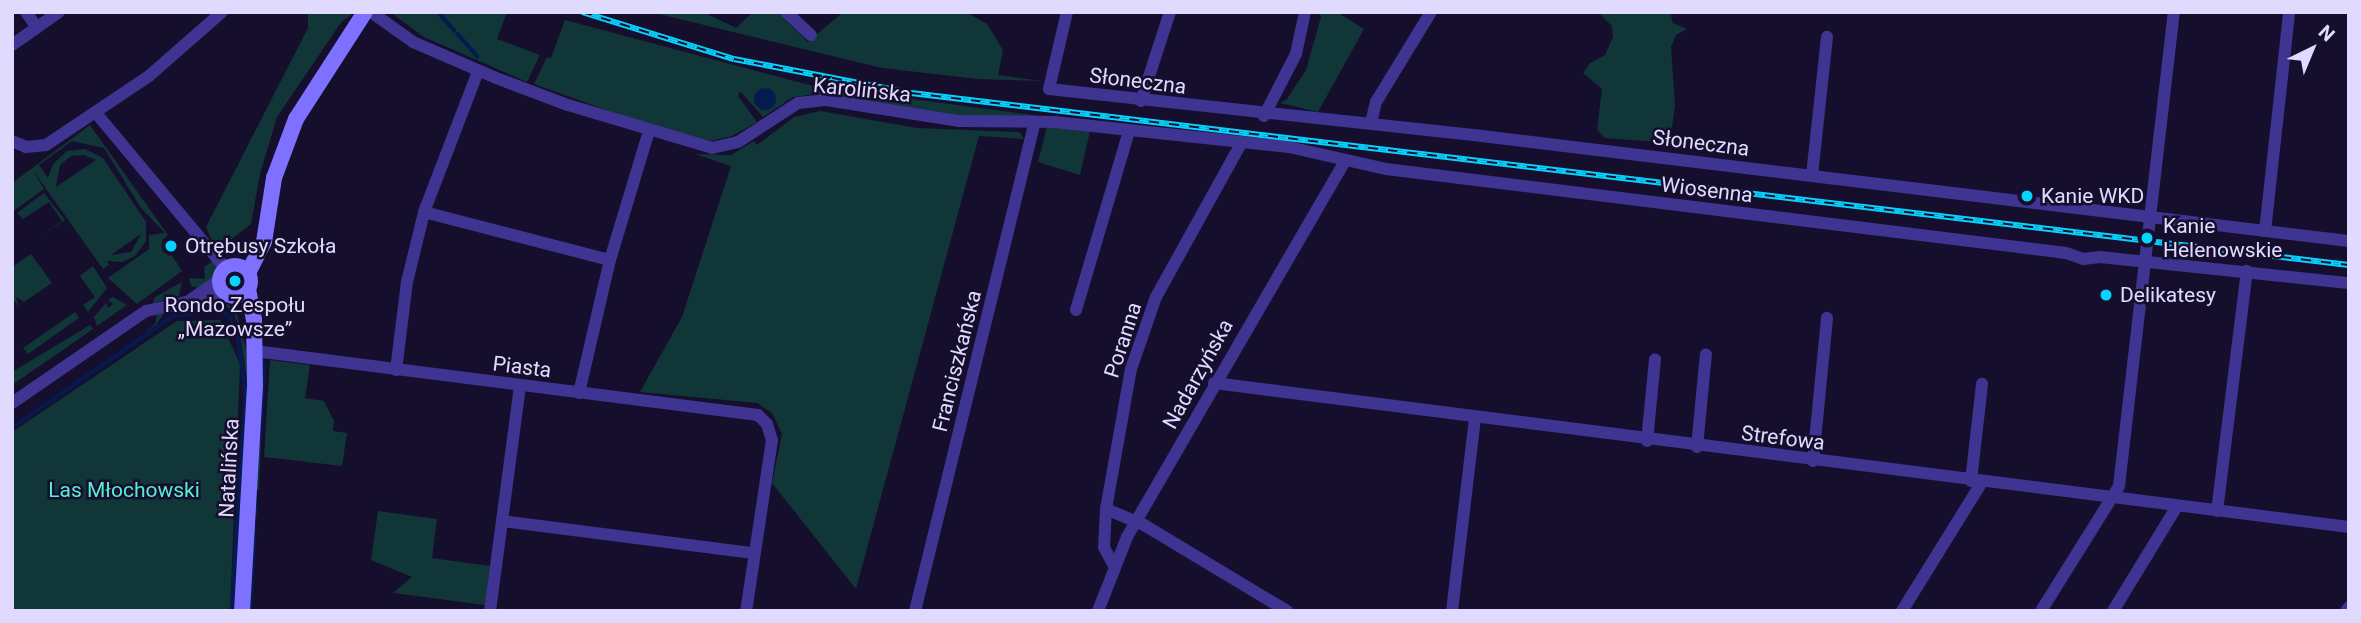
<!DOCTYPE html>
<html>
<head>
<meta charset="utf-8">
<style>
  body { margin:0 }
  #map { position:relative; width:2361px; height:623px; overflow:hidden; background:#160e2d; font-family:Roboto,sans-serif }
  div>[style] { position:absolute }
  [style*='--x'] { left:calc(var(--x)*1px); top:calc(var(--y)*1px); width:calc(var(--w)*1px); rotate:calc(var(--a)*1deg) }
  .green>* { inset:0; background:#113638 }
  .water>* { inset:0; background:#051b50 }
  .round { border-radius:50% }
  .stream>* { height:3.5px; margin:-1.75px; padding:0 1.75px; transform-origin:1.75px; border-radius:1.75px; background:#051b50 }
  .minor>* { height:12px; margin:-6px; padding:0 6px; transform-origin:6px; border-radius:6px; background:#3f3491 }
  .secondary>* { height:16px; margin:-8px; padding:0 8px; transform-origin:8px; border-radius:8px; background:#7f71ff }
  .secondary>.ring { margin:-8px; padding:0; box-sizing:content-box; background:none; border:16px solid #7f71ff; border-radius:50% }
  .rail>* { height:6px; margin-top:-3px; transform-origin:0; background:repeating-linear-gradient(90deg,#160e2d 0 10px,#06d4ff 0 20px); box-sizing:border-box; border-block:2px solid #06d4ff }
  .dots>* { width:19px; height:19px; translate:-50% -50%; box-sizing:border-box; border:4px solid #160e2d; border-radius:50% }
  span { translate:-50% -50%; white-space:nowrap; text-align:center; line-height:1.15; -webkit-text-stroke:5px #160e2d; paint-order:stroke }
  .street-label { font-size:21px; color:#e1daff }
  .poi-label { font-size:21px; color:#e1daff }
  .left { translate:0 -50%; text-align:left }
  .park-label { font-size:21px; color:#58edd2 }
  .frame { position:absolute; inset:0; border:14px solid #e1daff; pointer-events:none }
  .north { position:absolute; left:2277px; top:14px; width:70px; height:70px; -webkit-text-stroke:5px #160e2d; paint-order:stroke; rotate:43deg; font-size:19px; font-weight:700; line-height:28px; text-align:center; color:#e1daff }
  .north::after { content:''; display:block; margin:auto; width:24px; height:32px; background:#e1daff; clip-path:polygon(50% 0,100% 100%,50% 72%,0 100%) }
</style>
</head>
<body>
<div id="map">
  <div class="green">
    <div style="clip-path:polygon(308px 12px,356px 12px,342px 21px,277px 117px,260px 174px,251px 224px,216px 251px,206px 227px,308px 28px)"></div>
    <div style="clip-path:polygon(390px 12px,507px 12px,497px 39px,540px 55px,527px 82px,424px 37px)"></div>
    <div style="clip-path:polygon(651px 12px,703px 12px,736px 28px,753px 12px,777px 12px,808px 42px,843px 12px,966px 12px,987px 24px,1003px 50px,998px 75px,1042px 81px,978px 79px,882px 68px)"></div>
    <div style="clip-path:polygon(1318px 12px,1337px 12px,1364px 29px,1318px 112px,1280px 103px,1287px 99px,1306px 70px,1321px 17px)"></div>
    <div style="clip-path:polygon(1598px 12px,1670px 12px,1673px 23px,1687px 29px,1676px 35px,1671px 47px,1675px 105px,1670px 143px,1605px 138px,1597px 130px,1602px 89px,1583px 73px,1590px 63px,1605px 55px,1613px 37px,1612px 26px)"></div>
    <div style="clip-path:polygon(565px 20px,813px 86px,1055px 118px,964px 116px,815px 94px,793px 97px,763px 117px,740px 91px,738px 96px,757px 122px,732px 136px,711px 141px,632px 119px,534px 84px,547px 57px,551px 58px)"></div>
    <div style="clip-path:polygon(820px 111px,917px 128px,1019px 132px,1024px 139px,979px 136px,856px 589px,772px 483px,782px 434px,772px 413px,757px 403px,640px 392px,682px 317px,731px 166px,695px 154px,731px 155px,754px 141px,757px 145px,794px 117px)"></div>
    <div style="clip-path:polygon(evenodd,90px 125px,168px 235px,162px 240px,182px 271px,137px 304px,108px 278px,149px 249px,149px 235px,165px 233px,141px 208px,104px 148px,72px 141px,39px 165px,48px 178px,53px 164px,67px 151px,85px 149px,103px 158px,146px 222px,146px 241px,135px 256px,122px 262px,107px 261px,109px 265px,103px 269px,32px 169px,44px 189px,12px 212px,12px 183px,90px 125px,84px 155px,96px 160px,56px 187px,60px 165px,71px 156px,84px 155px,90px 125px,141px 234px,131px 252px,111px 255px,141px 234px)"></div>
    <div style="clip-path:polygon(1047px 126px,1090px 131px,1080px 175px,1038px 162px)"></div>
    <div style="clip-path:polygon(44px 193px,65px 220px,38px 238px,62px 221px,49px 202px,23px 219px,17px 213px)"></div>
    <div style="clip-path:polygon(31px 254px,52px 283px,24px 302px,16px 297px,19px 307px,12px 298px,12px 267px)"></div>
    <div style="clip-path:polygon(214px 260px,217px 267px,213px 278px,198px 288px,191px 286px,189px 278px,205px 279px,204px 267px)"></div>
    <div style="clip-path:polygon(93px 266px,107px 288px,88px 312px,83px 305px,95px 297px,80px 276px)"></div>
    <div style="clip-path:polygon(182px 282px,179px 296px,153px 303px,155px 297px)"></div>
    <div style="clip-path:polygon(113px 297px,127px 305px,97px 326px,94px 317px,106px 303px,108px 308px,113px 304px,108px 300px)"></div>
    <div style="clip-path:polygon(216px 301px,229px 305px,237px 315px,246px 349px,247px 381px,239px 327px,233px 311px,222px 304px,164px 313px,156px 325px,144px 333px,155px 324px,157px 313px)"></div>
    <div style="clip-path:polygon(75px 312px,79px 318px,28px 354px,23px 348px)"></div>
    <div style="clip-path:polygon(220px 320px,240px 364px,230px 611px,12px 611px,12px 432px,177px 321px)"></div>
    <div style="clip-path:polygon(90px 325px,93px 329px,12px 385px,12px 372px)"></div>
    <div style="clip-path:polygon(264px 359px,259px 490px,254px 489px,262px 362px)"></div>
    <div style="clip-path:polygon(270px 360px,310px 365px,305px 398px,324px 401px,334px 421px,333px 431px,347px 433px,342px 466px,264px 457px)"></div>
    <div style="clip-path:polygon(378px 511px,437px 519px,432px 558px,490px 566px,485px 605px,393px 593px,412px 577px,371px 560px)"></div>
  </div>
  <div class="water">
    <div class="round" style="left:754px;top:88px;width:22px;height:22px"></div>
  </div>
  <div class="stream">
    <div style="--x:438;--y:12;--w:25;--a:48"></div>
    <div style="--x:458;--y:34;--w:30;--a:49"></div>
    <div style="--x:12;--y:428;--w:196;--a:-34.8"></div>
    <div style="--x:173;--y:316;--w:41;--a:-7"></div>
    <div style="--x:214;--y:311;--w:14;--a:12"></div>
    <div style="--x:228;--y:314;--w:15;--a:53"></div>
    <div style="--x:237;--y:326;--w:71;--a:82.7"></div>
    <div style="--x:246;--y:396;--w:215;--a:93.7"></div>
    <div style="--x:260;--y:440;--w:77;--a:-87"></div>
    <div style="--x:256;--y:516;--w:10;--a:-90"></div>
    <div style="--x:250;--y:611;--w:83;--a:-86.6"></div>
  </div>
  <div class="minor">
    <div style="--x:26;--y:12;--w:19;--a:55"></div>
    <div style="--x:371;--y:12;--w:52;--a:35.5"></div>
    <div style="--x:413;--y:42;--w:90;--a:23.4"></div>
    <div style="--x:496;--y:78;--w:77;--a:20.6"></div>
    <div style="--x:568;--y:105;--w:150;--a:16.6"></div>
    <div style="--x:712;--y:148;--w:27;--a:-13"></div>
    <div style="--x:738;--y:142;--w:72;--a:-33"></div>
    <div style="--x:798;--y:103;--w:28;--a:-6"></div>
    <div style="--x:826;--y:100;--w:135;--a:9"></div>
    <div style="--x:959;--y:121;--w:96;--a:0.6"></div>
    <div style="--x:1055;--y:122;--w:235;--a:6.1"></div>
    <div style="--x:1289;--y:147;--w:99;--a:12.8"></div>
    <div style="--x:1386;--y:169;--w:685;--a:7.04"></div>
    <div style="--x:2066;--y:253;--w:18;--a:19"></div>
    <div style="--x:2083;--y:259;--w:17;--a:-7"></div>
    <div style="--x:2100;--y:257;--w:250;--a:6"></div>
    <div style="--x:786;--y:12;--w:34;--a:43"></div>
    <div style="--x:1067;--y:12;--w:79;--a:103.2"></div>
    <div style="--x:1049;--y:89;--w:436;--a:6.2"></div>
    <div style="--x:1482;--y:136;--w:873;--a:6.91"></div>
    <div style="--x:12;--y:45;--w:57;--a:-35.1"></div>
    <div style="--x:1141;--y:101;--w:94;--a:-72"></div>
    <div style="--x:96;--y:113;--w:203;--a:50.2"></div>
    <div style="--x:1264;--y:116;--w:70;--a:-62.7"></div>
    <div style="--x:1296;--y:54;--w:43;--a:-77.9"></div>
    <div style="--x:1371;--y:123;--w:22;--a:-77"></div>
    <div style="--x:1376;--y:102;--w:105;--a:-58.6"></div>
    <div style="--x:12;--y:141;--w:15;--a:23"></div>
    <div style="--x:26;--y:147;--w:20;--a:-6"></div>
    <div style="--x:46;--y:145;--w:124;--a:-33.8"></div>
    <div style="--x:149;--y:76;--w:97;--a:-41.2"></div>
    <div style="--x:1812;--y:175;--w:139;--a:-83.8"></div>
    <div style="--x:424;--y:212;--w:192;--a:14.5"></div>
    <div style="--x:2265;--y:231;--w:220;--a:-83.7"></div>
    <div style="--x:189;--y:301;--w:38;--a:-35"></div>
    <div style="--x:1076;--y:310;--w:187;--a:-73.5"></div>
    <div style="--x:255;--y:351;--w:507;--a:7.25"></div>
    <div style="--x:758;--y:415;--w:13;--a:45"></div>
    <div style="--x:767;--y:424;--w:17;--a:73"></div>
    <div style="--x:772;--y:440;--w:173;--a:98.6"></div>
    <div style="--x:396;--y:370;--w:89;--a:-82.9"></div>
    <div style="--x:407;--y:282;--w:72;--a:-76.3"></div>
    <div style="--x:424;--y:212;--w:151;--a:-69"></div>
    <div style="--x:1214;--y:383;--w:1144;--a:7.23"></div>
    <div style="--x:579;--y:393;--w:137;--a:-76.9"></div>
    <div style="--x:610;--y:260;--w:135;--a:-73.2"></div>
    <div style="--x:12;--y:403;--w:163;--a:-34.5"></div>
    <div style="--x:146;--y:311;--w:81;--a:-12.8"></div>
    <div style="--x:1647;--y:441;--w:82;--a:-84.4"></div>
    <div style="--x:1697;--y:447;--w:93;--a:-84.5"></div>
    <div style="--x:1813;--y:461;--w:144;--a:-84.4"></div>
    <div style="--x:1971;--y:481;--w:98;--a:-83.5"></div>
    <div style="--x:1106;--y:509;--w:41;--a:22.8"></div>
    <div style="--x:1144;--y:525;--w:167;--a:31"></div>
    <div style="--x:2217;--y:511;--w:242;--a:-82.9"></div>
    <div style="--x:502;--y:521;--w:253;--a:7.3"></div>
    <div style="--x:1114;--y:566;--w:21;--a:-118"></div>
    <div style="--x:1104;--y:547;--w:38;--a:-87"></div>
    <div style="--x:1106;--y:509;--w:142;--a:-79.9"></div>
    <div style="--x:1131;--y:369;--w:76;--a:-70.9"></div>
    <div style="--x:1156;--y:297;--w:177;--a:-61"></div>
    <div style="--x:490;--y:611;--w:227;--a:-82.4"></div>
    <div style="--x:915;--y:611;--w:504;--a:-76.24"></div>
    <div style="--x:1098;--y:611;--w:79;--a:-68.6"></div>
    <div style="--x:1127;--y:537;--w:433;--a:-59.9"></div>
    <div style="--x:1452;--y:611;--w:193;--a:-83.2"></div>
    <div style="--x:1902;--y:611;--w:152;--a:-58.2"></div>
    <div style="--x:2041;--y:611;--w:147;--a:-58"></div>
    <div style="--x:2119;--y:486;--w:477;--a:-83.4"></div>
    <div style="--x:2113;--y:611;--w:123;--a:-58.6"></div>
    <div style="--x:2346;--y:611;--w:5;--a:-53"></div>
  </div>
  <div class="secondary">
    <div class="ring" style="left:220px;top:266px;width:14px;height:14px"></div>
    <div style="--x:248;--y:273;--w:35;--a:-63"></div>
    <div style="--x:264;--y:242;--w:65;--a:-81.1"></div>
    <div style="--x:274;--y:178;--w:63;--a:-69.6"></div>
    <div style="--x:296;--y:119;--w:127;--a:-57.2"></div>
    <div style="--x:242;--y:611;--w:226;--a:-86.7"></div>
    <div style="--x:255;--y:385;--w:65;--a:-90.9"></div>
    <div style="--x:254;--y:320;--w:32;--a:-101"></div>
  </div>
  <div class="rail">
    <div style="--x:582;--y:12;--w:159;--a:17.2"></div>
    <div style="--x:734;--y:59;--w:180;--a:10.9"></div>
    <div style="--x:911;--y:93;--w:1448;--a:6.82"></div>
  </div>
  <div class="dots">
    <div style="left:2027px;top:196px;background:#06d4ff"></div>
    <div style="left:2147px;top:238px;background:#06d4ff"></div>
    <div style="left:171px;top:246px;background:#06d4ff"></div>
    <div style="left:235px;top:281px;background:#06d4ff"></div>
    <div style="left:2106px;top:295px;background:#06d4ff"></div>
  </div>
  <div class="street-label">
    <span style="left:1138px;top:81px;rotate:7deg">Słoneczna</span>
    <span style="left:862px;top:90px;rotate:6deg">Karolińska</span>
    <span style="left:1701px;top:143px;rotate:7deg">Słoneczna</span>
    <span style="left:1707px;top:190px;rotate:7deg">Wiosenna</span>
    <span style="left:1123px;top:340px;rotate:-72deg">Poranna</span>
    <span style="left:957px;top:361px;rotate:-76deg">Franciszkańska</span>
    <span style="left:522px;top:367px;rotate:7deg">Piasta</span>
    <span style="left:1198px;top:374px;rotate:-61deg">Nadarzyńska</span>
    <span style="left:1783px;top:438px;rotate:7deg">Strefowa</span>
    <span style="left:229px;top:468px;rotate:-87deg">Natalińska</span>
  </div>
  <div class="poi-label">
    <span class="left" style="left:2041px;top:196px">Kanie WKD</span>
    <span class="left" style="left:2163px;top:238px">Kanie<br>Helenowskie</span>
    <span class="left" style="left:185px;top:246px">Otrębusy Szkoła</span>
    <span class="left" style="left:2120px;top:295px">Delikatesy</span>
    <span style="left:235px;top:317px">Rondo Zespołu<br>„Mazowsze”</span>
  </div>
  <div class="park-label">
    <span style="left:124px;top:490px">Las Młochowski</span>
  </div>
  <div class="frame"></div>
  <div class="north">N</div>
</div>
</body>
</html>
